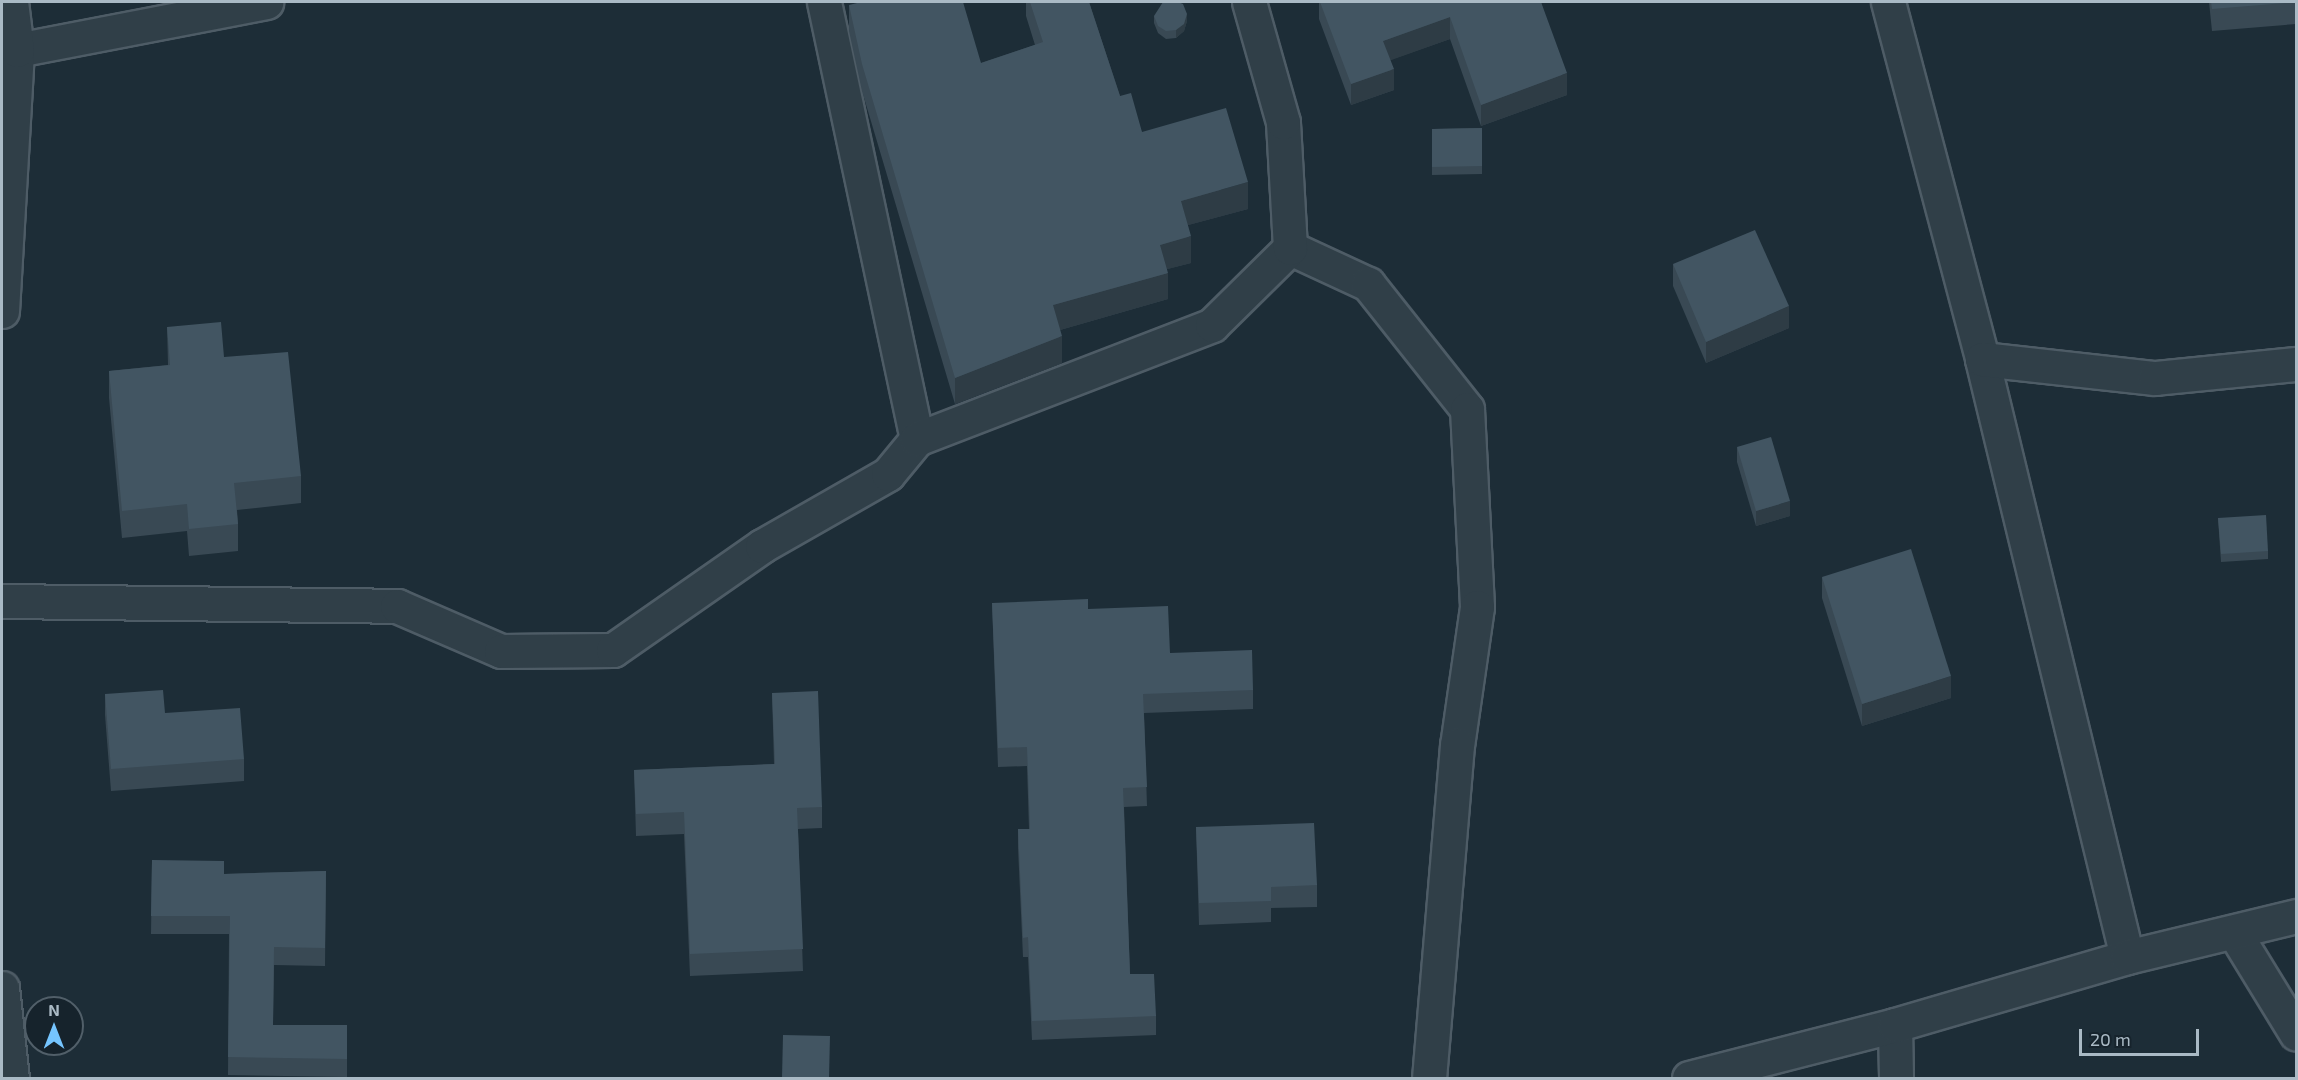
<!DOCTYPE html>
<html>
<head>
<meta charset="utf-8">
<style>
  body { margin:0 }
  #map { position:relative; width:2298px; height:1080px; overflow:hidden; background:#1d2d37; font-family:"Exo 2",sans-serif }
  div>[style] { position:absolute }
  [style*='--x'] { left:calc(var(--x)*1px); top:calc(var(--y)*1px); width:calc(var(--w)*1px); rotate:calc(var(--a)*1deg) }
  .roads { filter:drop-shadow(2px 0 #4e5c66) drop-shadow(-2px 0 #4e5c66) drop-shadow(0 2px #4e5c66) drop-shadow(0 -2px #4e5c66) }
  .minor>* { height:33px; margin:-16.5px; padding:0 16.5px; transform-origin:16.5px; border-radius:16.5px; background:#303f48 }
  .wall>* { inset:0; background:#394954 }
  .shaded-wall>* { inset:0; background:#2e3c45 }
  .building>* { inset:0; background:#425562 }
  span { translate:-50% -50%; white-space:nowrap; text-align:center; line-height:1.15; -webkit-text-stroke:4.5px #16232c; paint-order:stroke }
  .frame { position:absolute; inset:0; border:3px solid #aabac5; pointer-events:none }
  .north { position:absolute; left:24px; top:996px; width:60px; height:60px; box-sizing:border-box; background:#16232c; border:2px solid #515f69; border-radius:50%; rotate:0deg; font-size:16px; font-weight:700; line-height:24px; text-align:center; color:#aabac5 }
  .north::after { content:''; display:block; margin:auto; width:21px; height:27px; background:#75c5ff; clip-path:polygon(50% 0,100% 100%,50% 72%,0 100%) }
  .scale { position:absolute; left:2079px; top:1029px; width:120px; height:27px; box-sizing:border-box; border:3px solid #aabac5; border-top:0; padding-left:8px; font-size:18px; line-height:21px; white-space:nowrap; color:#aabac5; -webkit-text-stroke:4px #16232c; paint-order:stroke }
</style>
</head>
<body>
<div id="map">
  <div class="roads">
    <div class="minor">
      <div style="--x:824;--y:2;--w:447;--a:78"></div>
      <div style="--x:1888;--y:2;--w:369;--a:75.2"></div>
      <div style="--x:1982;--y:359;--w:615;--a:76.37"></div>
      <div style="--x:2;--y:49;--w:15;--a:4"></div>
      <div style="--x:17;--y:50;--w:254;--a:-10.9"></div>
      <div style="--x:1290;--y:248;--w:86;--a:24.8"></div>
      <div style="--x:1368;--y:284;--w:159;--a:51.6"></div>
      <div style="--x:1467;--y:409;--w:198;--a:87.1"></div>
      <div style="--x:1477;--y:607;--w:139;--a:98.2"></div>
      <div style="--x:1457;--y:745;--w:334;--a:94.8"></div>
      <div style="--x:2;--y:311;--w:261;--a:-86.7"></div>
      <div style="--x:17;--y:50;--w:48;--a:-97.1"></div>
      <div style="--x:1982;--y:359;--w:174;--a:6.3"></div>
      <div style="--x:2155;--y:378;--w:142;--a:-5.7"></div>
      <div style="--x:2;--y:601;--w:395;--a:0.7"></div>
      <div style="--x:397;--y:606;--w:113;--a:23.4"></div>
      <div style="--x:501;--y:651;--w:112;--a:-0.5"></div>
      <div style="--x:613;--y:650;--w:182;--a:-34.9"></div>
      <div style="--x:762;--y:546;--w:145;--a:-29.7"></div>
      <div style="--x:888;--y:474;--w:45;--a:-50.4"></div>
      <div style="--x:917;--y:439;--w:316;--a:-21.1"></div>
      <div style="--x:1212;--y:325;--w:110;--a:-44.6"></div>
      <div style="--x:1290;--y:248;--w:126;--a:-93.2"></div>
      <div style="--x:1283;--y:122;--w:125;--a:-105.8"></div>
      <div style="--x:2234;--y:932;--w:119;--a:58.5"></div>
      <div style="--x:2;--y:988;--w:91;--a:83.7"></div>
      <div style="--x:1895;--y:1025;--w:53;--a:88.9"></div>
      <div style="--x:1689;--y:1078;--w:213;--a:-14.4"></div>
      <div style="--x:1895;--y:1025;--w:242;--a:-16.3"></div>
      <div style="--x:2127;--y:957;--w:174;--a:-13.6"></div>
    </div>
  </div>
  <div class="wall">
    <div style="clip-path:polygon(1026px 2px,1089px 2px,1120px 96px,1142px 132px,1248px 209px,1188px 225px,1191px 263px,1167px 269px,1168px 299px,1060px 330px,1062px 363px,955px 404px,862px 91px,849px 31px,849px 5px,981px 63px,1035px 45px,1026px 16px)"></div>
    <div style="clip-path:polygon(1319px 2px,1541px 2px,1567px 95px,1481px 126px,1450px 39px,1390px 60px,1394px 90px,1351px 105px,1319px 19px)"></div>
    <div style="clip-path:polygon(2209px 2px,2296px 2px,2296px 24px,2212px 31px)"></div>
    <div style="clip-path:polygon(1154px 16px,1187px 21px,1184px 31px,1176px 38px,1166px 39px,1158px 33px,1154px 23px)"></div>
    <div style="clip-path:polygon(1482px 128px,1482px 174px,1432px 175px,1432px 129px)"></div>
    <div style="clip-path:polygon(1673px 264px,1789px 328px,1706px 363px,1673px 286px)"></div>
    <div style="clip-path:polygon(167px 327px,224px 357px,301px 476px,301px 503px,237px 510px,238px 524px,238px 551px,189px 556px,187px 531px,122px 538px,109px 398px,109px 371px,168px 365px)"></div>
    <div style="clip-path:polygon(1737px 447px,1790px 516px,1756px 526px,1737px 462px)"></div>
    <div style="clip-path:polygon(2218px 518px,2268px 551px,2268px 559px,2221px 562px)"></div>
    <div style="clip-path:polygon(1822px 577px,1951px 698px,1862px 726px,1822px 598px)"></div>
    <div style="clip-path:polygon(992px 603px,1088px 609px,1170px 653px,1253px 690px,1253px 709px,1144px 713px,1147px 806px,1124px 807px,1130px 974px,1156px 1016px,1156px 1035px,1032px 1040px,1028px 957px,1023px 957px,1018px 848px,1018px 829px,1029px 829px,1027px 766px,998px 767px)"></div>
    <div style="clip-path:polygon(772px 693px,822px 807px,822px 828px,798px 829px,803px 971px,690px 976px,684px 834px,636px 836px,634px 770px,774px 764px)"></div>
    <div style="clip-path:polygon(105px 694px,165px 713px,244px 759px,244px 781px,111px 791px,105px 715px)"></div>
    <div style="clip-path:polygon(1196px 827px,1317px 885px,1317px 907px,1271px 908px,1271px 922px,1199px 925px)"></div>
    <div style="clip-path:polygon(152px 860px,224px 874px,326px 871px,325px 966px,274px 965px,273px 1025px,347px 1025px,347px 1077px,228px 1075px,229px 934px,151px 934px)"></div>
  </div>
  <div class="shaded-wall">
    <div style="clip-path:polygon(1187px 14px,1187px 21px,1184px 31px,1176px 38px,1176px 30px)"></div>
    <div style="clip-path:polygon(1450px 17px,1450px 39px,1383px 63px,1383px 41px)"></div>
    <div style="clip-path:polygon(1394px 69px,1394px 90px,1351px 105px,1351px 84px)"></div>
    <div style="clip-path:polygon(1567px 73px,1567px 95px,1481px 126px,1481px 105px)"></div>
    <div style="clip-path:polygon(1248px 182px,1248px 209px,1181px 227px,1181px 201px)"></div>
    <div style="clip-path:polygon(1191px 236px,1191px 263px,1160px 271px,1160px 245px)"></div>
    <div style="clip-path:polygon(1168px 273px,1168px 299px,1053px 332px,1053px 305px)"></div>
    <div style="clip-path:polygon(1789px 306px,1789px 328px,1706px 363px,1706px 342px)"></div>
    <div style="clip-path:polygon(1062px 336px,1062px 363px,955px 404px,955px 378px)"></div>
    <div style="clip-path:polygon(1790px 501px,1790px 516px,1756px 526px,1756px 511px)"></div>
    <div style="clip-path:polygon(1951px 676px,1951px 698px,1862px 726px,1862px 704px)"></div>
  </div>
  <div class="building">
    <div style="clip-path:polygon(861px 2px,963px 2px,981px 63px,1043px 42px,1030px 2px,1089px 2px,1120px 96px,1131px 93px,1142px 132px,1226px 108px,1248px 182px,1181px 201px,1191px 236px,1160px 245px,1168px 273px,1053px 305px,1062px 336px,955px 378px,862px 64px,849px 5px)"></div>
    <div style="clip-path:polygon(1163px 2px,1178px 2px,1183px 4px,1187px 14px,1184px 24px,1176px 30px,1166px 31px,1158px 26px,1154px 16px)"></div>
    <div style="clip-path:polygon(1320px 2px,1541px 2px,1567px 73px,1481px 105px,1450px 17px,1383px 41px,1394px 69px,1351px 84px)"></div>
    <div style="clip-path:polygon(2211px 2px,2296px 2px,2212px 9px)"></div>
    <div style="clip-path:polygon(1482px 128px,1482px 166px,1432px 167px,1432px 129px)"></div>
    <div style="clip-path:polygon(1755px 230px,1789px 306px,1706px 342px,1673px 264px)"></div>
    <div style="clip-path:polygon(221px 322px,224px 357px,288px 352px,301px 476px,234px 483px,238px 524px,189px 529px,187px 504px,122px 511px,109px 371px,170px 365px,167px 327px)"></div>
    <div style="clip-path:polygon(1771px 437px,1790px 501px,1756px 511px,1737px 447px)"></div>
    <div style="clip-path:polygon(2266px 515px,2268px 551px,2221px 554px,2218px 518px)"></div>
    <div style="clip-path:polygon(1911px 549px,1951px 676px,1862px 704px,1822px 577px)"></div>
    <div style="clip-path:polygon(1088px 599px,1088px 609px,1168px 606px,1170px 653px,1252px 650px,1253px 690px,1143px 694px,1147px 787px,1123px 788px,1130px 974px,1154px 974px,1156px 1016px,1032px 1021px,1028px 937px,1023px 938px,1018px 829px,1030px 829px,1027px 747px,998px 748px,992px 603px)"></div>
    <div style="clip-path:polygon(163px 690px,165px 713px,240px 708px,244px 759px,111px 769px,105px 694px)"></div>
    <div style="clip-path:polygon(818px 691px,822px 807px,797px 808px,803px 949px,690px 954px,684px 812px,636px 814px,634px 770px,775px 764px,772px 693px)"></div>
    <div style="clip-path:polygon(1314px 823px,1317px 885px,1271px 887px,1271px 901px,1199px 903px,1196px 827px)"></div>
    <div style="clip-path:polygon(152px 860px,224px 861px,224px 874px,326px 871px,325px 948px,274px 947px,273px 1025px,347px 1025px,347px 1059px,228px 1057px,230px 916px,151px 916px)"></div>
    <div style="clip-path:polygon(783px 1035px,830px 1036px,829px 1078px,782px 1078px)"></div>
  </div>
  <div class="frame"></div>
  <div class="north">N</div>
  <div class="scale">20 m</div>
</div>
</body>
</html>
